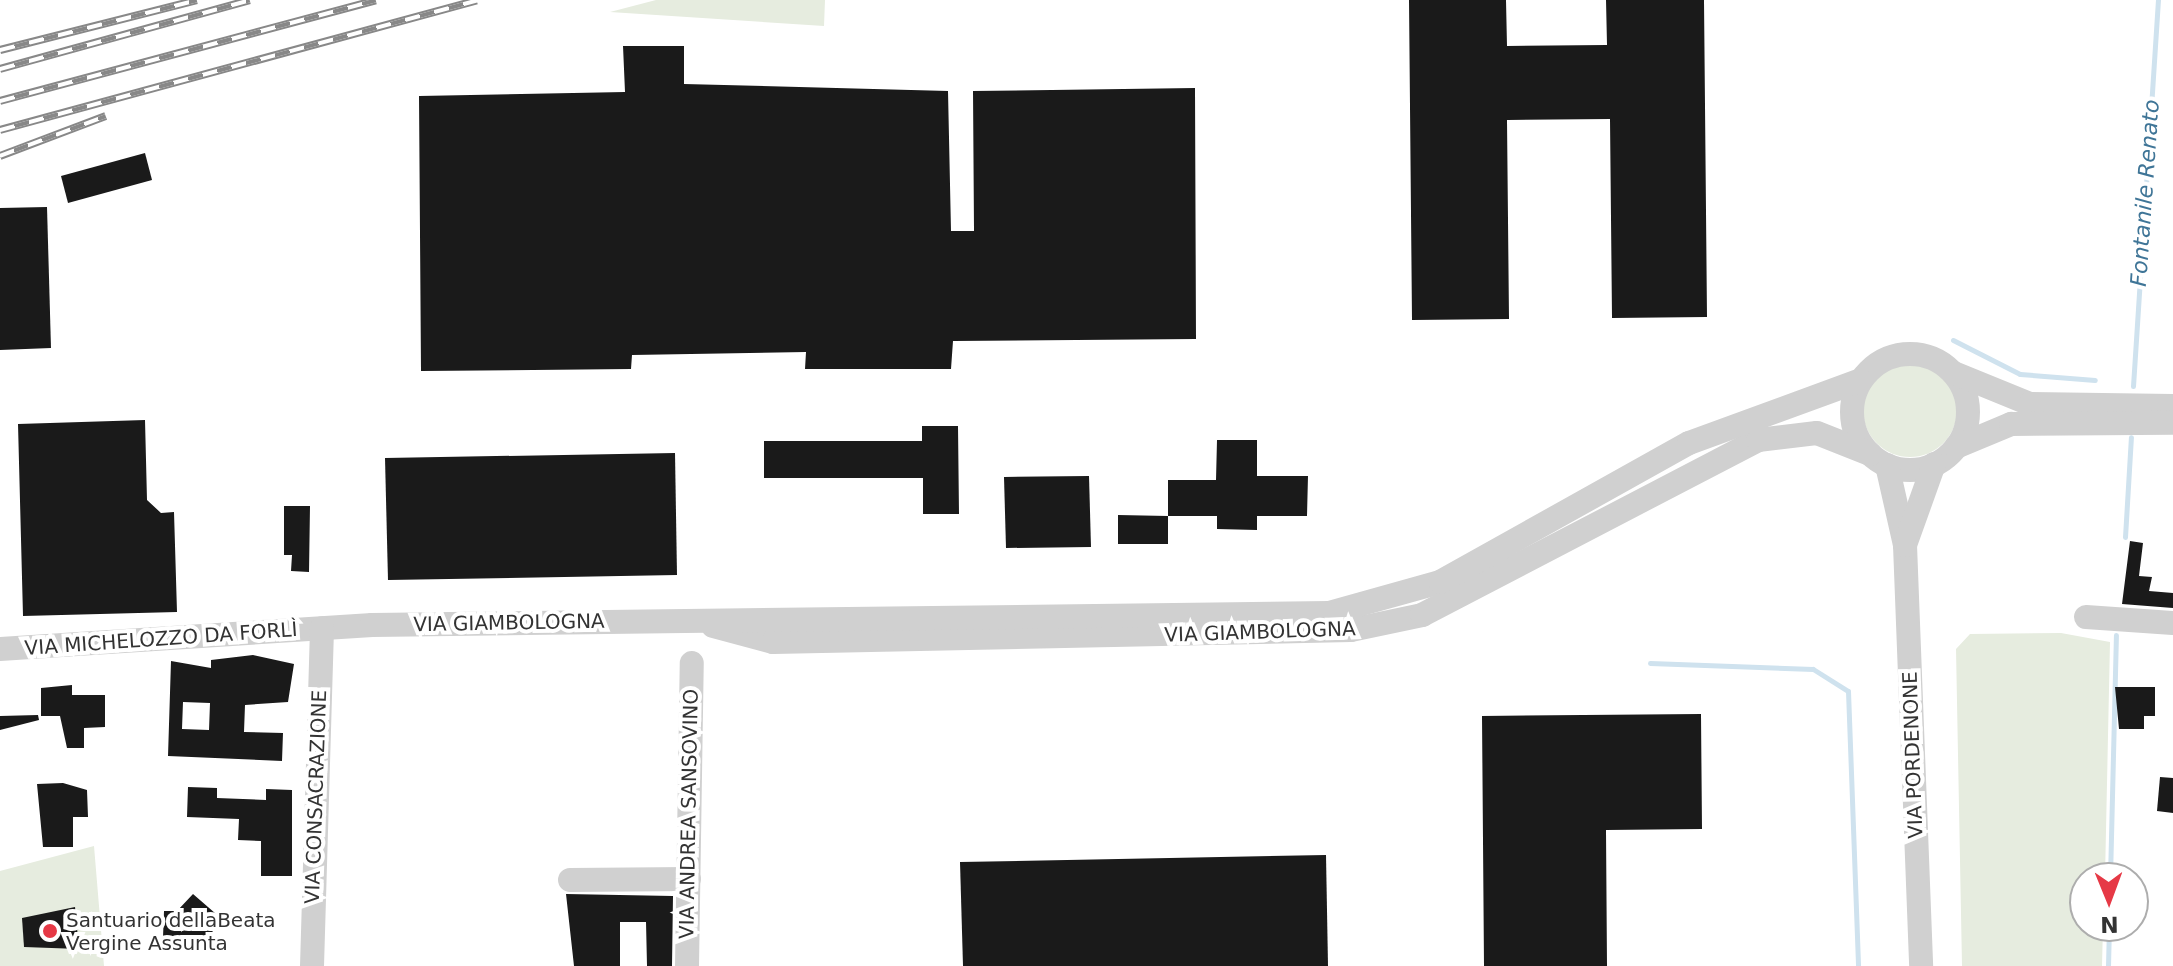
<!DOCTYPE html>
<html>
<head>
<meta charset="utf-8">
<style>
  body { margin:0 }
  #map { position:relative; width:2173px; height:966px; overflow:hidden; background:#fff; font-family:"DejaVu Sans",sans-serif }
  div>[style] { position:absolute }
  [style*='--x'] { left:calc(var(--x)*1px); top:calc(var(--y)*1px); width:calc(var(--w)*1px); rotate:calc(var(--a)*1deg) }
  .green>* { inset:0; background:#e6ecdf }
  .round { border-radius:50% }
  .stream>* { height:5px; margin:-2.5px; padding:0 2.5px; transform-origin:2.5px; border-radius:2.5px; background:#cfe2ee }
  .building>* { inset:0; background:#1a1a1a }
  .minor>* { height:24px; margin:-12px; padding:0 12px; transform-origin:12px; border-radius:12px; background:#d0d0d0 }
  .minor>.ring { margin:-12px; padding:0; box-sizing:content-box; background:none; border:24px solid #d0d0d0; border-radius:50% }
  .rail>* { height:8px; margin-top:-4px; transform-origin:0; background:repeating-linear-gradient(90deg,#fff 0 15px,#888 0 30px); box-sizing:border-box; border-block:2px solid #888 }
  .dots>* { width:22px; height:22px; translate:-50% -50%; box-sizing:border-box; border:4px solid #fff; border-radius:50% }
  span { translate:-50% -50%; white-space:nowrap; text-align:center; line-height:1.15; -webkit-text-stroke:8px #fff; paint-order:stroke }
  .street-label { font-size:20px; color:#333 }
  .poi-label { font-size:20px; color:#333 }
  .left { translate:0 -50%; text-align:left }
  .water-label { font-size:22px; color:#3f7597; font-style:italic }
  .north { position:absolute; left:2069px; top:862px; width:80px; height:80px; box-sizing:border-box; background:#fff; border:2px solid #adadad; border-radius:50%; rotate:179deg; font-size:22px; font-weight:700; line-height:32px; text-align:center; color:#333 }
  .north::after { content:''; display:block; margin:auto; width:28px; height:36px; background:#e63946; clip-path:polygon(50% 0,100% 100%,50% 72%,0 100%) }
</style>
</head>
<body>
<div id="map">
  <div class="green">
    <div style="clip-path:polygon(656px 0,825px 0,824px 26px,610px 12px)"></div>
    <div class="round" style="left:1863px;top:363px;width:94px;height:94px"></div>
    <div style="clip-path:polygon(2061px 633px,2110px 642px,2105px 878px,2085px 878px,2085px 926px,2103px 926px,2102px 966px,1962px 966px,1956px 649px,1970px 634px)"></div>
    <div style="clip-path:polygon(94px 846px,104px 966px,0 966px,0 871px)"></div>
  </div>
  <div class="stream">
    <div style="--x:1953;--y:340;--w:75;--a:26.9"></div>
    <div style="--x:2020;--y:374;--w:75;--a:4.6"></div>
    <div style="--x:2133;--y:386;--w:387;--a:-86.3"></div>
    <div style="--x:2125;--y:537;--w:100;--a:-86.6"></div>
    <div style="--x:1650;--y:663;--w:163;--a:2.1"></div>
    <div style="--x:1813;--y:669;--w:41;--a:32.2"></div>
    <div style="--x:1848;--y:691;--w:275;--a:87.9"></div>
    <div style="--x:2110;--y:878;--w:243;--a:-88.6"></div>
    <div style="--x:2108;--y:966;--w:40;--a:-88.6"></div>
  </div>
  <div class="building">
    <div style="clip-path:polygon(1409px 0,1506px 0,1507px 46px,1607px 45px,1606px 0,1704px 0,1707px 317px,1612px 318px,1610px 119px,1507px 120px,1509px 319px,1412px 320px)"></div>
    <div style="clip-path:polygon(623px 46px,684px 46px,684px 84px,948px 91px,951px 231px,974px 231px,973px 91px,1195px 88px,1196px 339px,953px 341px,951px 369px,805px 369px,806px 352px,632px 355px,631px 369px,421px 371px,419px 96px,625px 92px)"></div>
    <div style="clip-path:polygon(145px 153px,152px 180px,68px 203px,61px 176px)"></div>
    <div style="clip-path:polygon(47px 207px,51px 348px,0 350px,0 208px)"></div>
    <div style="clip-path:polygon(145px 420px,147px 500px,161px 513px,174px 512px,177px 612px,23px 616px,18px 424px)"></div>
    <div style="clip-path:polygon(922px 426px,958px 426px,959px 514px,923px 514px,923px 478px,764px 478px,764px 441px,922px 441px)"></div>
    <div style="clip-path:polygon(1217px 440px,1257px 440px,1257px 476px,1308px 476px,1307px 516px,1257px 516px,1257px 530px,1217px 529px,1217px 516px,1168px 516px,1168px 480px,1216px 480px)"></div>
    <div style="clip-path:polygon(675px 453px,677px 575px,388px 580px,385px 458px)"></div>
    <div style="clip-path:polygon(1089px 476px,1091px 547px,1006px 548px,1004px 477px)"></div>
    <div style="clip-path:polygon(284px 506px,310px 506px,309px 572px,291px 571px,292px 555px,284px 555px)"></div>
    <div style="clip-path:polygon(1118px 515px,1168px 516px,1168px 544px,1118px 544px)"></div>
    <div style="clip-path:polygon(2130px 541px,2143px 543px,2139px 576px,2152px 577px,2149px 591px,2173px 593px,2173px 608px,2122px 604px)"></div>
    <div style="clip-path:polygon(evenodd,253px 655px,294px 664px,288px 702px,245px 705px,244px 732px,283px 733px,282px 761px,168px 756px,171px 661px,211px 668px,211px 660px,253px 655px,183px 702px,210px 703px,209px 730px,182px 729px,183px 702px)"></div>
    <div style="clip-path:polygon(72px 685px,72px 695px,105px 695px,105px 727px,84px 728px,84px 748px,67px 748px,60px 716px,41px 716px,41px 688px)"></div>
    <div style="clip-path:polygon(2115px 687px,2155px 687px,2155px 716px,2144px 716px,2144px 729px,2119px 729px)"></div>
    <div style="clip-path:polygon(1701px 714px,1702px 829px,1606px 830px,1607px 966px,1484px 966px,1482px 716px)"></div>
    <div style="clip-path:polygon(38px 715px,39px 720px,0 730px,0 716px)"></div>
    <div style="clip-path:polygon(2160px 777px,2173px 778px,2173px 813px,2157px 811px)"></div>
    <div style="clip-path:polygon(63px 783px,87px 790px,88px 817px,73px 817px,73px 847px,43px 847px,37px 784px)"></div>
    <div style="clip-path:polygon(188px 787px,217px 788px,217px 798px,266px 800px,266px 789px,292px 790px,292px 876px,261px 876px,261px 841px,238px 840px,239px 819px,187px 817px)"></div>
    <div style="clip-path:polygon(1326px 855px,1328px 966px,963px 966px,960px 862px)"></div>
    <div style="clip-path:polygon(193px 894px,223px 920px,194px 952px,177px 937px,163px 937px,164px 911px,177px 911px)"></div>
    <div style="clip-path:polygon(566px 894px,673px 896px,672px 966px,647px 966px,646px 922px,620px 922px,620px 966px,574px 966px)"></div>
    <div style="clip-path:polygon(75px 907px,79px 949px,24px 947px,22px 918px)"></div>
  </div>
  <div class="minor">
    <div class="ring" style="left:1852px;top:354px;width:92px;height:92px"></div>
    <div style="--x:1954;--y:373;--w:82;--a:22.2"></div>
    <div style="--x:2030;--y:404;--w:143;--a:0.8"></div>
    <div style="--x:1956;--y:447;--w:60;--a:-22.7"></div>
    <div style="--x:2011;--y:424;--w:162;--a:-0.4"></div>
    <div style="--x:1887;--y:465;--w:82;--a:77.3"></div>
    <div style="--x:1905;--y:545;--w:421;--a:87.8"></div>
    <div style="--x:1905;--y:545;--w:86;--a:-70.3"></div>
    <div style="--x:2086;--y:617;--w:87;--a:3.9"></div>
    <div style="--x:713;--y:626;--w:62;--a:14.9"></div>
    <div style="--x:773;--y:642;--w:578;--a:-1.19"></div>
    <div style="--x:1351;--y:630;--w:73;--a:-11.9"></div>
    <div style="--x:1422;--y:615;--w:379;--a:-27.5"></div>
    <div style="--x:1758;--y:440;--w:59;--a:-6.8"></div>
    <div style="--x:1817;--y:433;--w:57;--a:21.6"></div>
    <div style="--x:0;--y:649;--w:373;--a:-3.7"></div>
    <div style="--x:372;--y:625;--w:957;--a:-0.72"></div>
    <div style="--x:1329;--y:613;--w:115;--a:-15.6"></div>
    <div style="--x:1440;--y:582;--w:285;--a:-29.2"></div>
    <div style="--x:1689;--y:443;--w:183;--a:-20.1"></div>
    <div style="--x:570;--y:880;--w:119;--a:-0.5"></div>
    <div style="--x:312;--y:966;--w:338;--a:-88.3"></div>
    <div style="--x:687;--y:966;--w:303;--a:-89.1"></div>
  </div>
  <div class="rail">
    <div style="--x:0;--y:50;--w:203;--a:-14.2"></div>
    <div style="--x:0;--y:69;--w:259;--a:-15.4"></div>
    <div style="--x:0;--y:101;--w:389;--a:-15"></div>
    <div style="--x:0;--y:130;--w:494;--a:-15.2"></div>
    <div style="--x:0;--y:156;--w:113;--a:-20.7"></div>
  </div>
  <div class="dots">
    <div style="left:50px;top:931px;background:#e63946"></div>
  </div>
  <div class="street-label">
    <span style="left:509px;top:623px;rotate:-1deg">VIA GIAMBOLOGNA</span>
    <span style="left:1260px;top:632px;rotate:-2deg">VIA GIAMBOLOGNA</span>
    <span style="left:161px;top:639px;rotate:-4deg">VIA MICHELOZZO DA FORLÌ</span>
    <span style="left:1913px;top:755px;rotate:-92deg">VIA PORDENONE</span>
    <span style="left:316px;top:797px;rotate:-88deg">VIA CONSACRAZIONE</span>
    <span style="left:689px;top:814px;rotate:-89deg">VIA ANDREA SANSOVINO</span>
  </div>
  <div class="poi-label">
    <span class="left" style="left:66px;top:932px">Santuario dellaBeata<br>Vergine Assunta</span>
  </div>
  <div class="water-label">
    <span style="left:2145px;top:193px;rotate:-86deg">Fontanile Renato</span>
  </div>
  <div class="north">N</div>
</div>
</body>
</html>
